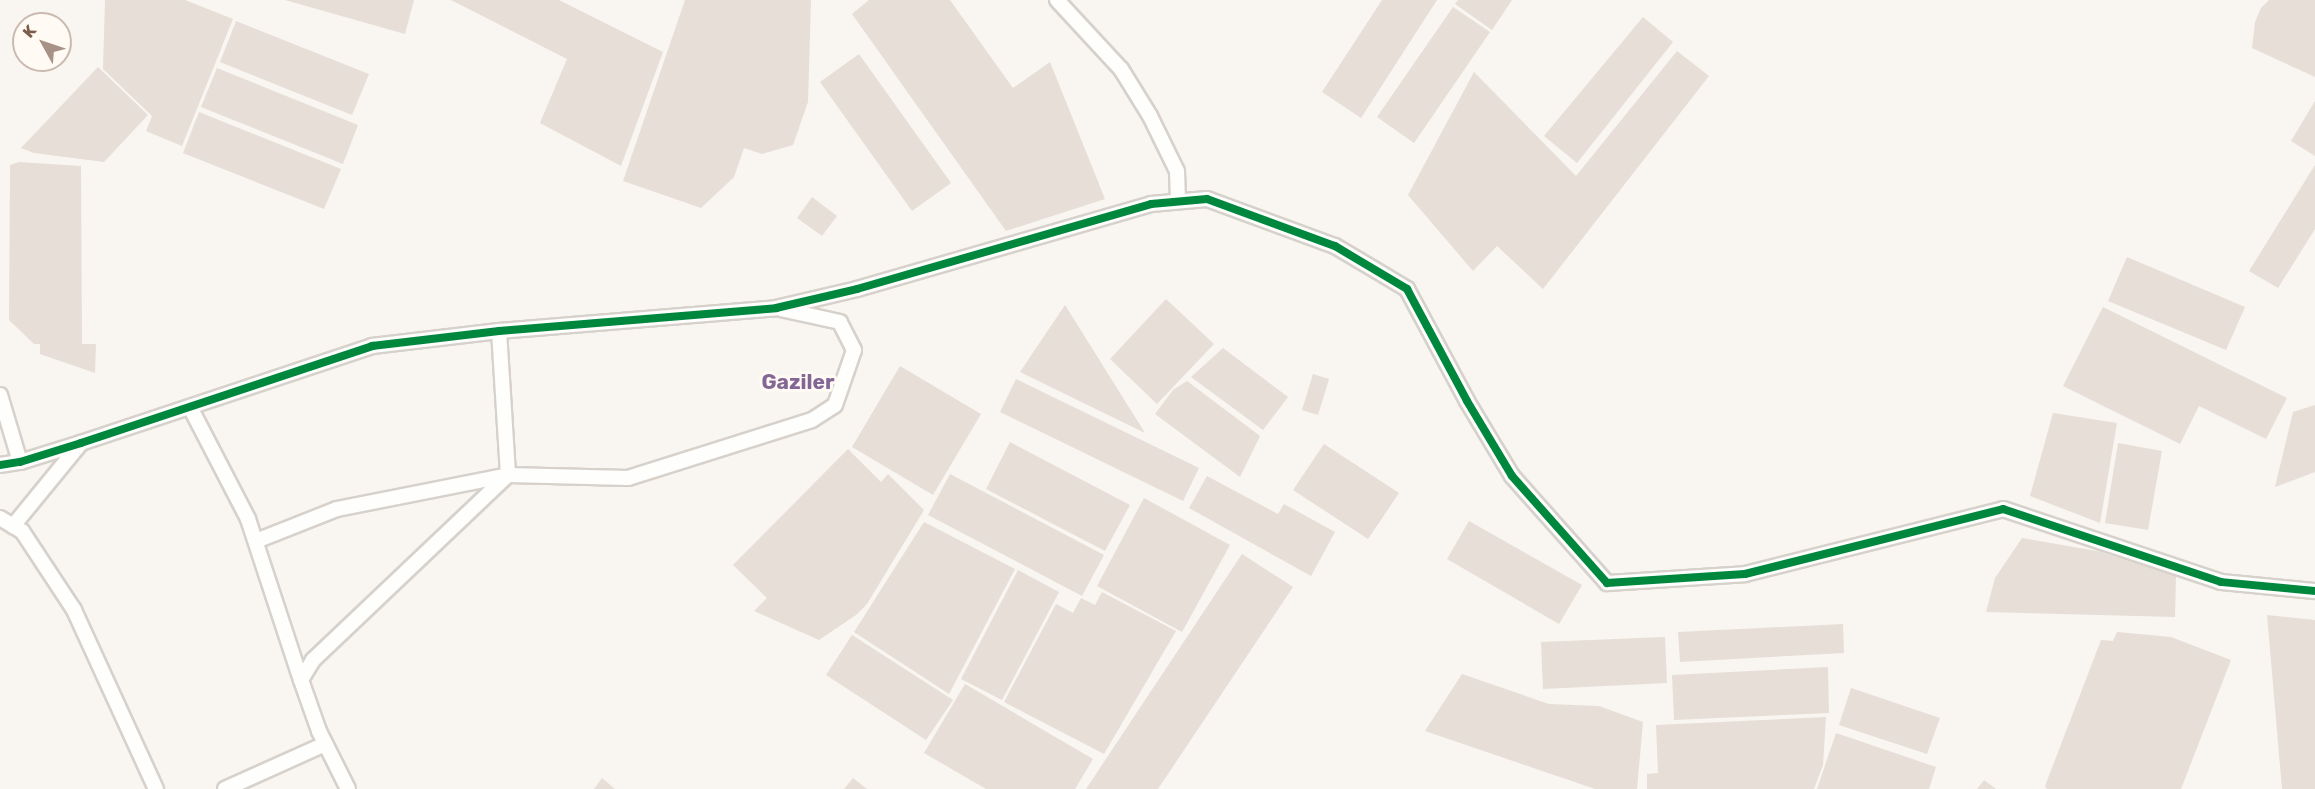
<!DOCTYPE html>
<html>
<head>
<meta charset="utf-8">
<style>
  body { margin:0 }
  #map { position:relative; width:2315px; height:789px; overflow:hidden; background:#f9f5f0; font-family:Rubik,sans-serif }
  div>[style] { position:absolute }
  [style*='--x'] { left:calc(var(--x)*1px); top:calc(var(--y)*1px); width:calc(var(--w)*1px); rotate:calc(var(--a)*1deg) }
  .building>* { inset:0; background:#e6ded7 }
  .roads { filter:drop-shadow(2px 0 #d7d1cb) drop-shadow(-2px 0 #d7d1cb) drop-shadow(0 2px #d7d1cb) drop-shadow(0 -2px #d7d1cb) }
  .street>* { height:14px; margin:-7px; padding:0 7px; transform-origin:7px; border-radius:7px; background:#fefefd }
  .cycleway>* { height:8px; margin:-4px; padding:0 4px; transform-origin:4px; border-radius:4px; background:#00873e }
  span { translate:-50% -50%; white-space:nowrap; text-align:center; line-height:1.15; -webkit-text-stroke:6px #fffaf3; paint-order:stroke }
  .quarter-label { font-size:21px; color:#846695; font-weight:700 }
  .north { position:absolute; left:12px; top:12px; width:60px; height:60px; box-sizing:border-box; background:#fffaf3; border:2px solid #cabbb1; border-radius:50%; rotate:310deg; font-size:16px; font-weight:700; line-height:24px; text-align:center; color:#7a5c4d }
  .north::after { content:''; display:block; margin:auto; width:21px; height:27px; background:#a69286; clip-path:polygon(50% 0,100% 100%,50% 72%,0 100%) }
</style>
</head>
<body>
<div id="map">
  <div class="building">
    <div style="clip-path:polygon(105px 0,185px 0,233px 19px,182px 146px,146px 131px,152px 116px,103px 69px)"></div>
    <div style="clip-path:polygon(285px 0,414px 0,405px 34px)"></div>
    <div style="clip-path:polygon(451px 0,559px 0,663px 52px,621px 166px,540px 123px,567px 59px)"></div>
    <div style="clip-path:polygon(685px 0,811px 0,808px 102px,793px 145px,762px 154px,744px 148px,734px 177px,701px 208px,623px 181px)"></div>
    <div style="clip-path:polygon(869px 0,950px 0,1013px 88px,1050px 62px,1105px 199px,1006px 231px,852px 14px)"></div>
    <div style="clip-path:polygon(1382px 0,1437px 0,1361px 118px,1322px 92px)"></div>
    <div style="clip-path:polygon(1458px 0,1512px 0,1492px 30px,1455px 4px)"></div>
    <div style="clip-path:polygon(2269px 0,2315px 0,2315px 77px,2252px 48px,2255px 22px,2261px 8px)"></div>
    <div style="clip-path:polygon(1453px 7px,1490px 32px,1414px 143px,1377px 117px)"></div>
    <div style="clip-path:polygon(1643px 17px,1673px 42px,1577px 163px,1544px 136px)"></div>
    <div style="clip-path:polygon(236px 21px,369px 74px,352px 115px,220px 62px)"></div>
    <div style="clip-path:polygon(1677px 51px,1709px 76px,1543px 289px,1497px 246px,1473px 271px,1408px 195px,1474px 72px,1576px 176px)"></div>
    <div style="clip-path:polygon(859px 54px,951px 183px,912px 211px,820px 82px)"></div>
    <div style="clip-path:polygon(98px 67px,148px 115px,104px 162px,34px 153px,21px 148px)"></div>
    <div style="clip-path:polygon(217px 68px,358px 125px,343px 164px,201px 107px)"></div>
    <div style="clip-path:polygon(2315px 101px,2315px 156px,2291px 141px)"></div>
    <div style="clip-path:polygon(199px 112px,341px 169px,324px 209px,183px 153px)"></div>
    <div style="clip-path:polygon(19px 162px,81px 166px,82px 344px,96px 344px,95px 373px,40px 354px,40px 344px,34px 344px,9px 320px,10px 165px)"></div>
    <div style="clip-path:polygon(2315px 165px,2315px 229px,2278px 288px,2249px 271px)"></div>
    <div style="clip-path:polygon(812px 197px,837px 216px,822px 236px,797px 218px)"></div>
    <div style="clip-path:polygon(2127px 257px,2245px 307px,2226px 350px,2108px 301px)"></div>
    <div style="clip-path:polygon(1166px 299px,1214px 344px,1157px 404px,1110px 359px)"></div>
    <div style="clip-path:polygon(1065px 305px,1145px 433px,1020px 372px)"></div>
    <div style="clip-path:polygon(2103px 307px,2287px 398px,2266px 439px,2199px 406px,2180px 444px,2063px 386px)"></div>
    <div style="clip-path:polygon(1223px 348px,1288px 397px,1263px 430px,1191px 377px)"></div>
    <div style="clip-path:polygon(900px 366px,981px 414px,933px 495px,852px 447px)"></div>
    <div style="clip-path:polygon(1313px 374px,1329px 379px,1318px 415px,1302px 410px)"></div>
    <div style="clip-path:polygon(1016px 379px,1199px 468px,1183px 501px,1000px 412px)"></div>
    <div style="clip-path:polygon(1187px 381px,1260px 436px,1240px 477px,1155px 414px,1173px 390px)"></div>
    <div style="clip-path:polygon(2315px 405px,2315px 472px,2275px 487px,2293px 412px)"></div>
    <div style="clip-path:polygon(2053px 413px,2117px 423px,2100px 523px,2030px 496px)"></div>
    <div style="clip-path:polygon(1010px 442px,1130px 505px,1105px 551px,986px 489px)"></div>
    <div style="clip-path:polygon(2118px 443px,2162px 451px,2148px 530px,2105px 523px)"></div>
    <div style="clip-path:polygon(1324px 444px,1399px 493px,1368px 539px,1293px 490px)"></div>
    <div style="clip-path:polygon(848px 449px,881px 482px,888px 474px,924px 510px,867px 604px,856px 615px,819px 640px,754px 611px,767px 598px,733px 565px)"></div>
    <div style="clip-path:polygon(950px 474px,1104px 555px,1082px 596px,928px 515px)"></div>
    <div style="clip-path:polygon(1207px 476px,1278px 514px,1284px 504px,1335px 532px,1311px 576px,1189px 508px)"></div>
    <div style="clip-path:polygon(1144px 498px,1230px 545px,1182px 632px,1097px 586px)"></div>
    <div style="clip-path:polygon(1469px 521px,1582px 585px,1559px 624px,1447px 559px)"></div>
    <div style="clip-path:polygon(924px 522px,1015px 569px,949px 694px,854px 632px)"></div>
    <div style="clip-path:polygon(2022px 538px,2097px 551px,2176px 576px,2175px 617px,1986px 612px,1995px 578px)"></div>
    <div style="clip-path:polygon(1242px 554px,1293px 587px,1158px 789px,1086px 789px)"></div>
    <div style="clip-path:polygon(1018px 570px,1059px 592px,1002px 700px,961px 679px)"></div>
    <div style="clip-path:polygon(1102px 592px,1176px 631px,1104px 754px,1004px 702px,1056px 604px,1073px 613px,1081px 598px,1095px 605px)"></div>
    <div style="clip-path:polygon(2267px 615px,2315px 620px,2315px 789px,2282px 789px)"></div>
    <div style="clip-path:polygon(1843px 624px,1844px 653px,1680px 662px,1678px 632px)"></div>
    <div style="clip-path:polygon(2117px 632px,2171px 637px,2231px 660px,2181px 789px,2047px 789px,2045px 786px,2101px 640px,2113px 641px)"></div>
    <div style="clip-path:polygon(852px 635px,953px 700px,926px 740px,826px 675px)"></div>
    <div style="clip-path:polygon(1665px 637px,1667px 683px,1543px 689px,1541px 642px)"></div>
    <div style="clip-path:polygon(1828px 667px,1829px 713px,1674px 720px,1672px 675px)"></div>
    <div style="clip-path:polygon(1462px 674px,1549px 704px,1599px 706px,1643px 722px,1637px 789px,1595px 789px,1425px 731px)"></div>
    <div style="clip-path:polygon(965px 684px,1093px 759px,1075px 789px,986px 789px,924px 753px)"></div>
    <div style="clip-path:polygon(1851px 688px,1940px 718px,1927px 754px,1839px 725px)"></div>
    <div style="clip-path:polygon(1826px 717px,1823px 765px,1814px 789px,1647px 789px,1647px 774px,1658px 773px,1656px 725px)"></div>
    <div style="clip-path:polygon(1836px 733px,1936px 767px,1929px 789px,1817px 789px)"></div>
    <div style="clip-path:polygon(602px 778px,615px 789px,594px 789px)"></div>
    <div style="clip-path:polygon(853px 778px,867px 789px,844px 789px)"></div>
    <div style="clip-path:polygon(1984px 780px,1996px 789px,1977px 789px)"></div>
  </div>
  <div class="roads">
    <div class="street">
      <div style="--x:1057;--y:0;--w:94;--a:47.2"></div>
      <div style="--x:1121;--y:69;--w:55;--a:58.3"></div>
      <div style="--x:1150;--y:116;--w:61;--a:63.9"></div>
      <div style="--x:1177;--y:171;--w:30;--a:88"></div>
      <div style="--x:499;--y:331;--w:144;--a:86.4"></div>
      <div style="--x:508;--y:475;--w:120;--a:1.4"></div>
      <div style="--x:628;--y:478;--w:193;--a:-17.5"></div>
      <div style="--x:812;--y:420;--w:27;--a:-33"></div>
      <div style="--x:835;--y:405;--w:58;--a:-70.9"></div>
      <div style="--x:854;--y:350;--w:31;--a:-117"></div>
      <div style="--x:840;--y:322;--w:60;--a:-167.6"></div>
      <div style="--x:0;--y:395;--w:70;--a:73.4"></div>
      <div style="--x:190;--y:407;--w:126;--a:62.6"></div>
      <div style="--x:248;--y:519;--w:169;--a:71.8"></div>
      <div style="--x:0;--y:465;--w:20;--a:-9"></div>
      <div style="--x:20;--y:462;--w:64;--a:-17.3"></div>
      <div style="--x:81;--y:443;--w:307;--a:-18.4"></div>
      <div style="--x:372;--y:346;--w:128;--a:-6.7"></div>
      <div style="--x:499;--y:331;--w:278;--a:-4.7"></div>
      <div style="--x:776;--y:308;--w:83;--a:-13.2"></div>
      <div style="--x:857;--y:289;--w:306;--a:-16.1"></div>
      <div style="--x:1151;--y:204;--w:56;--a:-5.1"></div>
      <div style="--x:1207;--y:199;--w:136;--a:20.2"></div>
      <div style="--x:1335;--y:246;--w:84;--a:30.8"></div>
      <div style="--x:1407;--y:289;--w:127;--a:61.8"></div>
      <div style="--x:1467;--y:401;--w:87;--a:59"></div>
      <div style="--x:1512;--y:476;--w:143;--a:48.4"></div>
      <div style="--x:1607;--y:583;--w:138;--a:-3.7"></div>
      <div style="--x:1745;--y:574;--w:266;--a:-14.1"></div>
      <div style="--x:2003;--y:509;--w:230;--a:18.5"></div>
      <div style="--x:2221;--y:582;--w:94;--a:5.5"></div>
      <div style="--x:0;--y:518;--w:26;--a:31"></div>
      <div style="--x:22;--y:531;--w:95;--a:56.6"></div>
      <div style="--x:74;--y:610;--w:197;--a:65.4"></div>
      <div style="--x:13;--y:526;--w:107;--a:-50.7"></div>
      <div style="--x:256;--y:541;--w:87;--a:-21.6"></div>
      <div style="--x:337;--y:509;--w:174;--a:-11.2"></div>
      <div style="--x:225;--y:789;--w:110;--a:-24.2"></div>
      <div style="--x:348;--y:789;--w:65;--a:-116.6"></div>
      <div style="--x:319;--y:731;--w:54;--a:-109.4"></div>
      <div style="--x:301;--y:680;--w:23;--a:-59"></div>
      <div style="--x:313;--y:660;--w:269;--a:-43.5"></div>
    </div>
  </div>
  <div class="cycleway">
    <div style="--x:0;--y:465;--w:20;--a:-9"></div>
    <div style="--x:20;--y:462;--w:64;--a:-17.3"></div>
    <div style="--x:81;--y:443;--w:307;--a:-18.4"></div>
    <div style="--x:372;--y:346;--w:128;--a:-6.7"></div>
    <div style="--x:499;--y:331;--w:278;--a:-4.7"></div>
    <div style="--x:776;--y:308;--w:83;--a:-13.2"></div>
    <div style="--x:857;--y:289;--w:306;--a:-16.1"></div>
    <div style="--x:1151;--y:204;--w:56;--a:-5.1"></div>
    <div style="--x:1207;--y:199;--w:136;--a:20.2"></div>
    <div style="--x:1335;--y:246;--w:84;--a:30.8"></div>
    <div style="--x:1407;--y:289;--w:127;--a:61.8"></div>
    <div style="--x:1467;--y:401;--w:87;--a:59"></div>
    <div style="--x:1512;--y:476;--w:143;--a:48.4"></div>
    <div style="--x:1607;--y:583;--w:138;--a:-3.7"></div>
    <div style="--x:1745;--y:574;--w:266;--a:-14.1"></div>
    <div style="--x:2003;--y:509;--w:230;--a:18.5"></div>
    <div style="--x:2221;--y:582;--w:94;--a:5.5"></div>
  </div>
  <div class="quarter-label">
    <span style="left:798px;top:382px">Gaziler</span>
  </div>
  <div class="north">K</div>
</div>
</body>
</html>
